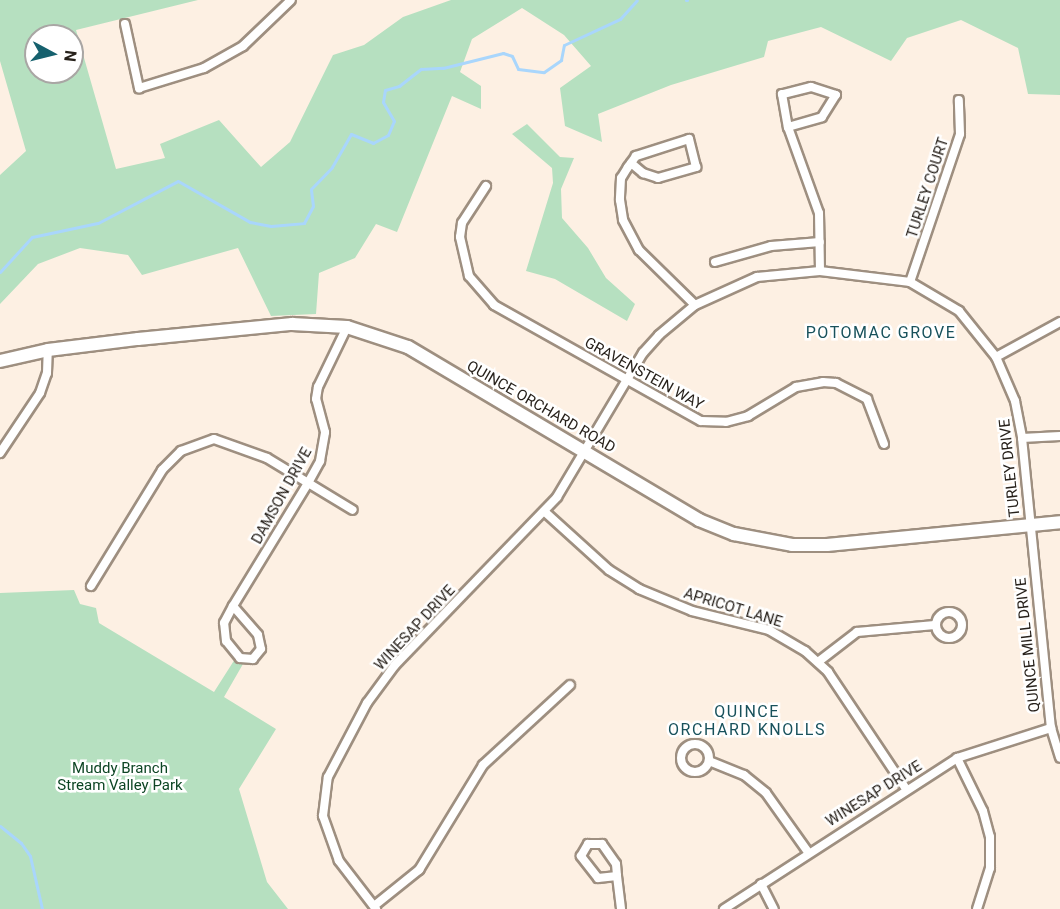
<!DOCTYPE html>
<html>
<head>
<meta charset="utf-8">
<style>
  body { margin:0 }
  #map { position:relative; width:1060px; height:909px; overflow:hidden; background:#fdf0e3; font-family:Roboto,sans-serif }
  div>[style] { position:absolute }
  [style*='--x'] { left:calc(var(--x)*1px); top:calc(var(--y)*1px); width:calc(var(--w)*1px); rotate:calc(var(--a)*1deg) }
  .green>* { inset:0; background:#b6e0c0 }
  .stream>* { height:3px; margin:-1.5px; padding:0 1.5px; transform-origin:1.5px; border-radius:1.5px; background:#a9d6fc }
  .roads { filter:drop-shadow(2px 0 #9e8f80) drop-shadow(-2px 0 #9e8f80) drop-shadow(0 2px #9e8f80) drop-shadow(0 -2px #9e8f80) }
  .street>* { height:8px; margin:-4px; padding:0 4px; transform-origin:4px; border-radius:4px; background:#fff }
  .street>.ring { margin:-4px; padding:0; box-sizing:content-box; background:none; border:8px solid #fff; border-radius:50% }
  .secondary>* { height:12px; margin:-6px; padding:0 6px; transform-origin:6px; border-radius:6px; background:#fff }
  span { translate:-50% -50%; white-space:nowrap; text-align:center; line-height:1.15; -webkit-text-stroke:5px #fff; paint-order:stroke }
  .street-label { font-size:15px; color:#27211b }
  .park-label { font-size:15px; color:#0d4524 }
  .neighbourhood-label { font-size:16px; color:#18515b; letter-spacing:1.5px }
  .north { position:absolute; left:24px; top:24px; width:60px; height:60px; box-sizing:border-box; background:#fff; border:2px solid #a9a6a4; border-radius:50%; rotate:97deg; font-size:16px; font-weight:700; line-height:24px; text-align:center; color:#27211b }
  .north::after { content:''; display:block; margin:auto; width:21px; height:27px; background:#16616e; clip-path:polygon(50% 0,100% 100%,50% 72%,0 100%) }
</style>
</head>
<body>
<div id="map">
  <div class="green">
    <div style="clip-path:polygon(evenodd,0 0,198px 0,76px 30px,116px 169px,165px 158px,160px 144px,219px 120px,261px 167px,290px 142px,333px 55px,364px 45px,403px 17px,451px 0,1060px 0,1060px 95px,1028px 94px,1018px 48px,961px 20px,907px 38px,891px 61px,821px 27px,768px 41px,764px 57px,671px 85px,598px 114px,602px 142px,565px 126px,560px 88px,591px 66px,564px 35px,522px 8px,472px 39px,460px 72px,481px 86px,481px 109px,452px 96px,397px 232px,376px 224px,355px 258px,319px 273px,316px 314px,271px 316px,238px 248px,142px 275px,128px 255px,80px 248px,38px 264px,0 304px,0 175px,26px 151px,0 61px,0 0,36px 36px,72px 36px,72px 72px,36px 72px,36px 36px)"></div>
    <div style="clip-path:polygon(527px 124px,560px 157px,574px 158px,561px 189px,562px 218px,588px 248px,606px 278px,635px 304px,627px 321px,555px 279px,526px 271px,553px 183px,552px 168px,512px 134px)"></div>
    <div style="clip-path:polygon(74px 590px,80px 604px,96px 608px,99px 623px,214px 692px,235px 659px,243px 664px,224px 697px,276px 729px,239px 789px,267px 882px,288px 909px,0 909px,0 593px)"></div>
  </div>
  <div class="stream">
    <div style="--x:686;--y:0;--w:1;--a:0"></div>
    <div style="--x:0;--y:272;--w:47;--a:-47.6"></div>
    <div style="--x:32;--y:237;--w:67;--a:-12"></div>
    <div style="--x:98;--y:223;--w:90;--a:-27.7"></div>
    <div style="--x:178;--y:181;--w:83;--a:29.7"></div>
    <div style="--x:250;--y:222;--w:21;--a:11"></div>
    <div style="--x:271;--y:226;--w:33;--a:-5"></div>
    <div style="--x:304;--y:223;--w:19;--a:-62"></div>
    <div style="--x:313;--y:206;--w:17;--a:-97"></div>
    <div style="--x:311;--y:189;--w:30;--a:-46"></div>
    <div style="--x:332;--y:167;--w:38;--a:-60"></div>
    <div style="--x:351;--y:134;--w:24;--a:22"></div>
    <div style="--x:373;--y:143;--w:17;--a:-28"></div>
    <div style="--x:388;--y:135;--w:15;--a:-67"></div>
    <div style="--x:394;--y:121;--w:22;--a:-120"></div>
    <div style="--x:383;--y:102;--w:12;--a:-81"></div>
    <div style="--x:385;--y:90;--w:15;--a:-16"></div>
    <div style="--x:399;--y:86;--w:28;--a:-38"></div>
    <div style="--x:421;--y:69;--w:22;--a:-3"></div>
    <div style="--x:443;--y:68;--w:62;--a:-14"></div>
    <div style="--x:503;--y:53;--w:9;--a:18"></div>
    <div style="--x:512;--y:56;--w:14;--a:65"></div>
    <div style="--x:518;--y:69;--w:26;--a:7"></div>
    <div style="--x:544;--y:72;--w:21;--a:-35"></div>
    <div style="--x:561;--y:60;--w:15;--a:-79"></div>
    <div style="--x:564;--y:45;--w:62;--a:-24.9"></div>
    <div style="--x:620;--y:19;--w:25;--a:-48"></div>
    <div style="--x:0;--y:826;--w:27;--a:39"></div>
    <div style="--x:21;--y:843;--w:16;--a:55"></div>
    <div style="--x:30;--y:856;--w:54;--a:77.2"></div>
  </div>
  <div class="roads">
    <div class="street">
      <div style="--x:125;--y:24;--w:66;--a:77.7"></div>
      <div style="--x:139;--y:88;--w:68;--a:-17.1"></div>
      <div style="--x:204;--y:68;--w:45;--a:-29.4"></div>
      <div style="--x:243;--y:46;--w:66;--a:-43.8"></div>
      <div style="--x:788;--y:127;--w:35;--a:-16"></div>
      <div style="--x:822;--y:117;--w:26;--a:-58"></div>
      <div style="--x:836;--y:95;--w:26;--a:-162"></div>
      <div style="--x:811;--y:87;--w:30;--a:166"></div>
      <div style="--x:782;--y:94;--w:34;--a:80"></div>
      <div style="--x:788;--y:127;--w:91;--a:70.2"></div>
      <div style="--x:819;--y:213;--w:58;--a:89"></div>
      <div style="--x:631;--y:163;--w:16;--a:40"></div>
      <div style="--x:643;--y:173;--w:16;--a:18"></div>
      <div style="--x:658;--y:178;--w:40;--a:-16"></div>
      <div style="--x:696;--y:167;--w:29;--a:-104"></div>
      <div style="--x:689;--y:139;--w:56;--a:162.2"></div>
      <div style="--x:636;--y:156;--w:14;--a:126"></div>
      <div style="--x:628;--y:167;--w:13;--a:122"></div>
      <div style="--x:621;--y:178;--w:22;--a:93"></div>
      <div style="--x:620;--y:200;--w:20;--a:81"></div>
      <div style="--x:623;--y:220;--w:34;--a:62"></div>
      <div style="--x:639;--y:250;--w:78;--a:44.5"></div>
      <div style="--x:486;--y:186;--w:44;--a:123"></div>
      <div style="--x:462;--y:223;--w:14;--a:98"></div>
      <div style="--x:460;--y:237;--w:40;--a:77"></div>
      <div style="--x:469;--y:276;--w:38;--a:49"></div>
      <div style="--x:494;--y:305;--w:237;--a:29.3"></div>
      <div style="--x:701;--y:421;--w:25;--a:2"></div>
      <div style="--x:726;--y:422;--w:23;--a:-15"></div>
      <div style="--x:748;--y:416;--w:56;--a:-31.1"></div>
      <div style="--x:796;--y:387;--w:27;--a:-10"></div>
      <div style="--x:823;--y:382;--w:13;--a:4"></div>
      <div style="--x:836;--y:383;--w:35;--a:27"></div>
      <div style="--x:867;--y:399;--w:48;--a:69.3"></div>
      <div style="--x:715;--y:262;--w:58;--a:-15.9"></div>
      <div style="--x:771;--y:246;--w:49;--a:-4.7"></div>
      <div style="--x:910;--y:282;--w:156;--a:-71.3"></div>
      <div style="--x:960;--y:134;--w:34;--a:-92"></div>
      <div style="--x:996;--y:357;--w:73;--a:-28.7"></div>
      <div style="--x:1022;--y:438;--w:38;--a:-3"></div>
      <div style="--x:0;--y:453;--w:72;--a:-56.3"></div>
      <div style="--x:40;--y:393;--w:21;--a:-71"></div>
      <div style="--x:47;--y:373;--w:23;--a:-88"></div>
      <div style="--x:545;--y:512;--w:86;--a:42.2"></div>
      <div style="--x:609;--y:570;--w:36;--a:32"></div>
      <div style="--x:639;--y:589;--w:57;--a:22.5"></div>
      <div style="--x:692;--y:611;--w:79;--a:13.9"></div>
      <div style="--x:769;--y:630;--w:42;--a:30.3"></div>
      <div style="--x:805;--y:651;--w:31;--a:42"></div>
      <div style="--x:828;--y:672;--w:141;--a:56.3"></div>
      <div style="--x:91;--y:586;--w:136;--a:-58.5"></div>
      <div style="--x:162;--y:470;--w:27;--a:-45"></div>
      <div style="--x:181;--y:451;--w:35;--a:-20"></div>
      <div style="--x:214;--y:439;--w:56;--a:19.7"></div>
      <div style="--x:267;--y:458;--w:100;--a:31.2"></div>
      <div style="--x:233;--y:606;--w:38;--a:49"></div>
      <div style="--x:258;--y:635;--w:14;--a:78"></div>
      <div style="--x:261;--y:649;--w:13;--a:129"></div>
      <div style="--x:253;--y:659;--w:13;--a:-176"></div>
      <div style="--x:240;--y:658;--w:22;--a:-129"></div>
      <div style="--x:226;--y:641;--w:18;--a:-96"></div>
      <div style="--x:224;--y:623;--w:19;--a:-62"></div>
      <div style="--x:233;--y:606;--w:144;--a:-58.6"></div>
      <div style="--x:308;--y:483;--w:25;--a:-61"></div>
      <div style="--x:320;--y:461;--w:29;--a:-80"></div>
      <div style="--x:325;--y:432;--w:34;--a:-105"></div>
      <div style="--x:316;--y:399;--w:12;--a:-81"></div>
      <div style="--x:318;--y:387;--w:67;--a:-64.2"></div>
      <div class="ring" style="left:936px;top:612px;width:18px;height:18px"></div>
      <div style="--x:818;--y:662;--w:49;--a:-37.6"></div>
      <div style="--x:857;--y:632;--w:78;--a:-5.1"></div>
      <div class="ring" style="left:681px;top:744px;width:20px;height:20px"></div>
      <div style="--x:957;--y:758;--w:59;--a:63.9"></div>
      <div style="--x:983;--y:811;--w:27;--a:75"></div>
      <div style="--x:990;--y:837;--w:31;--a:90"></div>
      <div style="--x:990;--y:868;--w:43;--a:107.6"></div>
      <div style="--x:709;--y:761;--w:38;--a:22"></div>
      <div style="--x:744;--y:775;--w:28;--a:39"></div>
      <div style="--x:766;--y:793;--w:72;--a:54.6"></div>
      <div style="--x:588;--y:844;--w:14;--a:0"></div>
      <div style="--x:602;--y:844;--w:24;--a:55"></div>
      <div style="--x:616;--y:864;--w:12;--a:85"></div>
      <div style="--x:617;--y:876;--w:19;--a:174"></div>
      <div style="--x:598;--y:878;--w:28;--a:-128"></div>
      <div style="--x:581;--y:856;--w:14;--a:-60"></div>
      <div style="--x:617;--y:876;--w:33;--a:83"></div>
      <div style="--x:761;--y:884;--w:28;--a:63"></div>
      <div style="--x:374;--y:906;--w:58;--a:-38.7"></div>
      <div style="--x:419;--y:870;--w:123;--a:-58.6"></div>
      <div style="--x:483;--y:765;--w:118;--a:-42.6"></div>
      <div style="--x:376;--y:909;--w:61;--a:-127.6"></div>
      <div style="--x:339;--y:861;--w:48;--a:-109.6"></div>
      <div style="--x:323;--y:816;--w:39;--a:-83"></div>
      <div style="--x:328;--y:777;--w:84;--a:-62.2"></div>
      <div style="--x:367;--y:703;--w:47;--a:-53.6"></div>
      <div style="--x:395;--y:665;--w:233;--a:-46"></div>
      <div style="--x:557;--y:497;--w:168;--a:-59.2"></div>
      <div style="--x:643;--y:353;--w:24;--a:-48"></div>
      <div style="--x:659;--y:335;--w:47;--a:-39.8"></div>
      <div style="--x:695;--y:305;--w:68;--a:-24.3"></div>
      <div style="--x:757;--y:277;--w:63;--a:-5.4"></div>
      <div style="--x:820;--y:271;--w:91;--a:7"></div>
      <div style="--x:910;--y:282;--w:57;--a:30.6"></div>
      <div style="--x:959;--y:311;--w:59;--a:51.2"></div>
      <div style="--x:996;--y:357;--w:48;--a:66.6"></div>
      <div style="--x:1015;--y:401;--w:38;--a:79"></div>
      <div style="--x:1022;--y:438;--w:291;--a:84.3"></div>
      <div style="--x:1051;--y:728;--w:31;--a:73"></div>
      <div style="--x:724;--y:909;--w:278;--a:-32.9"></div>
      <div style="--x:957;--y:758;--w:99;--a:-17.7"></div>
    </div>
    <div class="secondary">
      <div style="--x:0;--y:361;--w:49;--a:-12.9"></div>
      <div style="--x:48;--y:350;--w:91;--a:-7"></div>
      <div style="--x:138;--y:339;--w:155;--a:-5.6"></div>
      <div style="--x:292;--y:324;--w:55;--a:3.1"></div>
      <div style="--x:347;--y:327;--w:64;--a:18.2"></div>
      <div style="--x:408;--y:347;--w:339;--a:30.7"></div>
      <div style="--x:699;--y:520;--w:38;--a:22"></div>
      <div style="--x:734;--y:534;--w:59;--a:10.7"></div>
      <div style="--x:792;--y:545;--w:35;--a:0"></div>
      <div style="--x:827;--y:545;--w:234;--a:-5.6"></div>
    </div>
  </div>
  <div class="street-label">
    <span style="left:928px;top:188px;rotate:-72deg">TURLEY COURT</span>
    <span style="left:644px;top:374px;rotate:29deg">GRAVENSTEIN WAY</span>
    <span style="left:541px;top:407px;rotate:30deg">QUINCE ORCHARD ROAD</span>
    <span style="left:1010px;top:468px;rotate:-96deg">TURLEY DRIVE</span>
    <span style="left:282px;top:496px;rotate:-61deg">DAMSON DRIVE</span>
    <span style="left:733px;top:608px;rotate:17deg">APRICOT LANE</span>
    <span style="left:415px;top:628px;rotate:-47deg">WINESAP DRIVE</span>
    <span style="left:1028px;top:645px;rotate:-96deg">QUINCE MILL DRIVE</span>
    <span style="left:874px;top:794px;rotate:-32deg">WINESAP DRIVE</span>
  </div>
  <div class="park-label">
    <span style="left:120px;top:777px">Muddy Branch<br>Stream Valley Park</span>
  </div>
  <div class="neighbourhood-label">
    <span style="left:881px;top:333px">POTOMAC GROVE</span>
    <span style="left:747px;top:721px">QUINCE<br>ORCHARD KNOLLS</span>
  </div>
  <div class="north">N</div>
</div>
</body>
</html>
